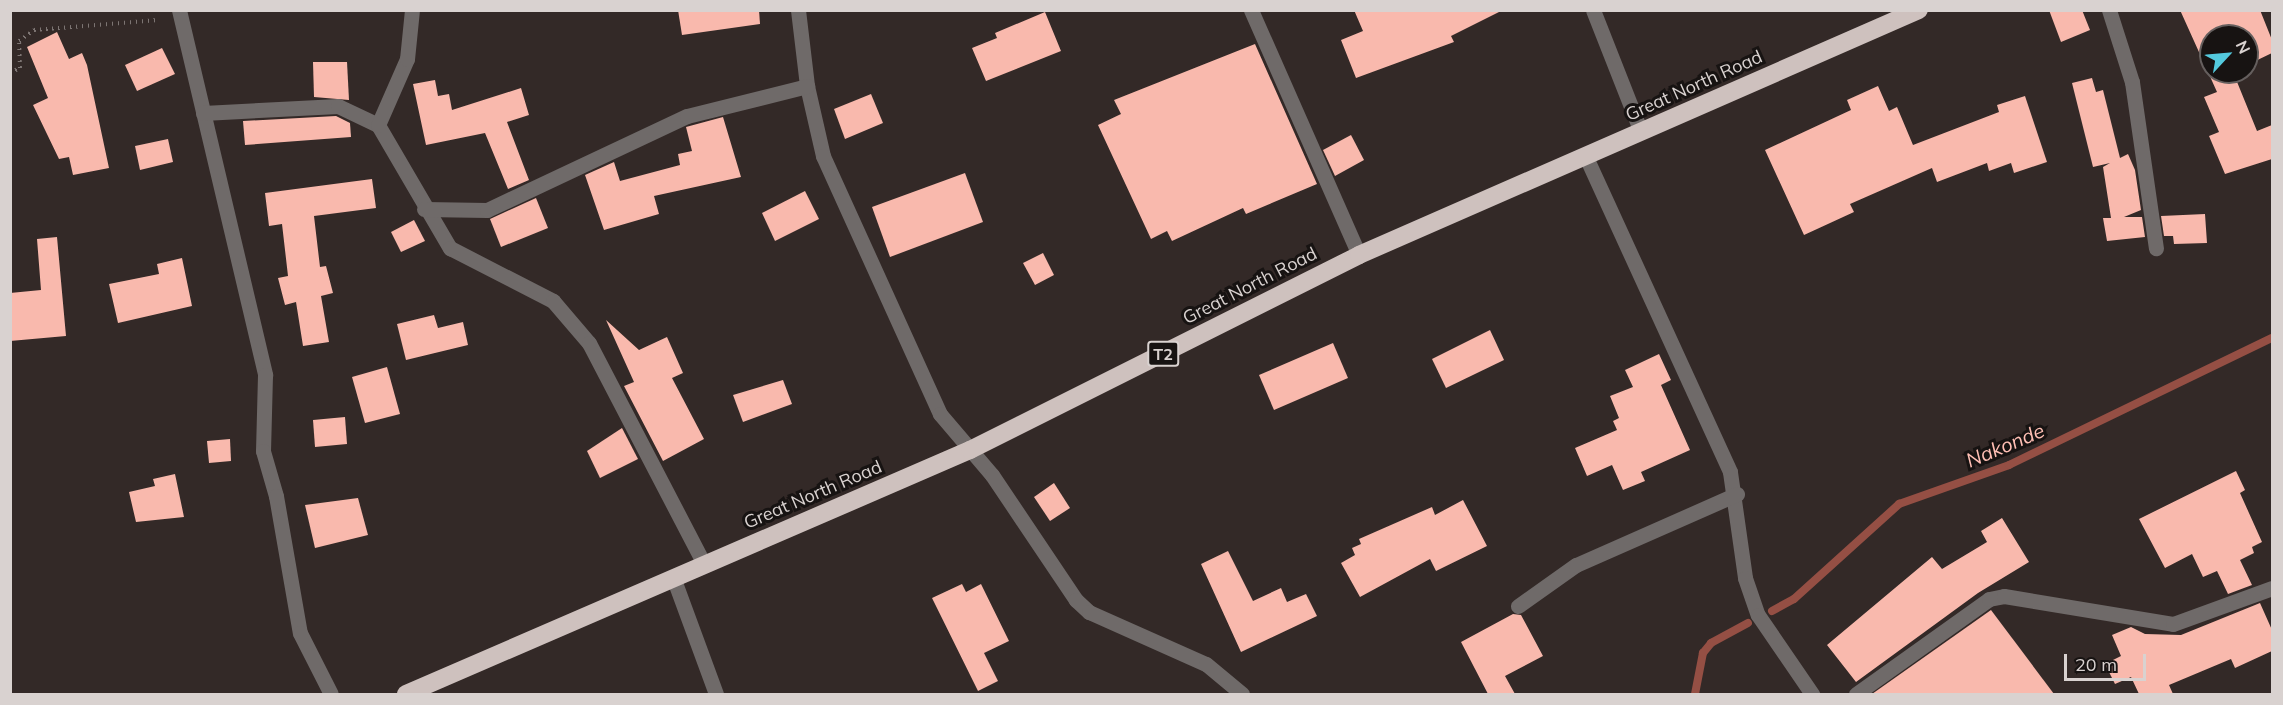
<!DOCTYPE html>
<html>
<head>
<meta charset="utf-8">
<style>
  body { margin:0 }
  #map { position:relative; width:2283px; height:705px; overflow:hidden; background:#332927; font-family:Mulish,sans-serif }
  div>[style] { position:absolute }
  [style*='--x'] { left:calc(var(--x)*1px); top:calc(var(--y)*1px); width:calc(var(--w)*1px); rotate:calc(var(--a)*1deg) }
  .stream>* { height:8px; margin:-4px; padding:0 4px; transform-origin:4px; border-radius:4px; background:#954f44 }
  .building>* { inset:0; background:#f9b9ad }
  .path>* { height:4px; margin-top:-2px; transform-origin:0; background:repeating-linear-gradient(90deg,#7d7573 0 1.5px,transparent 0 6px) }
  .minor>* { height:15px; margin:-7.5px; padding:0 7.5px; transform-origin:7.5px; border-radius:7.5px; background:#6f6a69 }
  .highway>* { height:18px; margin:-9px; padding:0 9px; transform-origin:9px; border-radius:9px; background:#cec1be }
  span { translate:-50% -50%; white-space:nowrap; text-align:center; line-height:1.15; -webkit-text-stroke:6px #171312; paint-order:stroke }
  .shield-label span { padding:2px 4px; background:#171312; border:2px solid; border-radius:4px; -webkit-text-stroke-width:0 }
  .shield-label { font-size:16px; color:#d9d2d0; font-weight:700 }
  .street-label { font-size:18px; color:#d9d2d0 }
  .water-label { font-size:20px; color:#ffbfb4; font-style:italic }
  .frame { position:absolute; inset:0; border:12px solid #d9d2d0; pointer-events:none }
  .north { position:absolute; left:2199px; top:24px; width:60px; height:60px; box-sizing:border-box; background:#171312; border:2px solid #655f5e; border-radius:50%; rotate:64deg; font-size:16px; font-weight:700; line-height:24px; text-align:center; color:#d9d2d0 }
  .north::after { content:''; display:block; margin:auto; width:21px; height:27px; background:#54cade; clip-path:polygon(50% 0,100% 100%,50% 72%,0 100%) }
  .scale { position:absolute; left:2064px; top:654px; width:82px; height:27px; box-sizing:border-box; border:3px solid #d9d2d0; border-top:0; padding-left:8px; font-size:18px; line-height:21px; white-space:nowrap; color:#d9d2d0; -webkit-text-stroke:4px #171312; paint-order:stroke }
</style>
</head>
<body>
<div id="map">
  <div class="stream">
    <div style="--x:1772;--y:611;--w:25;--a:-29"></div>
    <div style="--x:1794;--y:599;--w:142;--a:-42.1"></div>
    <div style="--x:1899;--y:504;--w:117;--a:-19.5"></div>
    <div style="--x:2009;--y:465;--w:292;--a:-25.8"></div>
    <div style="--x:1695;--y:694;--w:42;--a:-79"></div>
    <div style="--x:1703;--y:653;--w:13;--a:-51"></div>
    <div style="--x:1711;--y:643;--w:42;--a:-28.4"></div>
  </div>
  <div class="building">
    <div style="clip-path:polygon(678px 10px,759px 10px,760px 24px,682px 35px)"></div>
    <div style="clip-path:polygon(1354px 10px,1503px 10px,1451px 36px,1454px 42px,1356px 78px,1341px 40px,1363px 31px)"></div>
    <div style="clip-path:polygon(2049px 10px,2082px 10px,2090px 30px,2061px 42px)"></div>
    <div style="clip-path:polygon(2180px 10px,2260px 10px,2272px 40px,2272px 53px,2247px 65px,2247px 36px,2211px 36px,2211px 72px,2233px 72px,2257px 131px,2272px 125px,2272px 159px,2225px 174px,2209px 136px,2219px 132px,2204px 97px,2217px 92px)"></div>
    <div style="clip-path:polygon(1045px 12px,1061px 51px,986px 81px,972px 48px,997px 38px,995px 33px)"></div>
    <div style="clip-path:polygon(57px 32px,69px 59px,82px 53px,87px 65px,109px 168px,73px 175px,69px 157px,59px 159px,33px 105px,48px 98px,27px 47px)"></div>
    <div style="clip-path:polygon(1255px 44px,1317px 184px,1246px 214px,1243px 208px,1172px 241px,1167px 231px,1151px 239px,1098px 125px,1121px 114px,1114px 100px)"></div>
    <div style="clip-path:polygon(162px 48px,175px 74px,137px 91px,125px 65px)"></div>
    <div style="clip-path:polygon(313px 62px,347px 62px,349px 100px,314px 97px)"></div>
    <div style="clip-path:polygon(2092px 78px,2096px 92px,2103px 90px,2120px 158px,2128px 154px,2135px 170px,2141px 210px,2124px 217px,2142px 217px,2145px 237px,2107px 241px,2103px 218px,2111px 218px,2103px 167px,2110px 163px,2093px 167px,2072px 83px)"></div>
    <div style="clip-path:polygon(435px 80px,438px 96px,449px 94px,452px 110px,521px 88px,529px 115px,507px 122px,529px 180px,508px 189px,485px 133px,426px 145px,413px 84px)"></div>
    <div style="clip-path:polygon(1878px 86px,1889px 111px,1897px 107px,1913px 145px,1999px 112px,1997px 105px,2025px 96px,2047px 162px,2014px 173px,2011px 163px,1989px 171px,1987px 163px,1937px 182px,1932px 168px,1850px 204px,1854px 212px,1804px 235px,1765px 150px,1851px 110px,1847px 100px)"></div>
    <div style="clip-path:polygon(871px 94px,883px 123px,845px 139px,834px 109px)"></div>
    <div style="clip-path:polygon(336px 116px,350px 123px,351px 137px,245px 145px,243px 121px)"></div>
    <div style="clip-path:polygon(723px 117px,741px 177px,654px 196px,659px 214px,604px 230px,585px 175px,614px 162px,620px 181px,680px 165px,678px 154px,692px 151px,686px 127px)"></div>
    <div style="clip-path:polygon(1351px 135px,1364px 160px,1335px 176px,1323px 150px)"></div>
    <div style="clip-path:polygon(168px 139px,173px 162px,140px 170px,135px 146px)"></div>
    <div style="clip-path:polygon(965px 173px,983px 222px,890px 257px,872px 207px)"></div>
    <div style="clip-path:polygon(372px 179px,376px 208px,314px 216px,320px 267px,326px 266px,333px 293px,321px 296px,329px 342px,303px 346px,296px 302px,285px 305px,278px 278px,288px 276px,282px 224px,269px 226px,265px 193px)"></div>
    <div style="clip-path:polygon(805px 191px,819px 219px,775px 241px,762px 213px)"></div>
    <div style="clip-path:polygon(536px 198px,548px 228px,501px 247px,490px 219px)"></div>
    <div style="clip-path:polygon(2205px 214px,2207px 243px,2174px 244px,2173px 236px,2164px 236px,2161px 216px)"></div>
    <div style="clip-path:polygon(414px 220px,425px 241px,401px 252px,391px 232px)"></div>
    <div style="clip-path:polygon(57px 237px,66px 336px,10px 341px,10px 293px,41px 290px,37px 239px)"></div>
    <div style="clip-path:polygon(1043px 253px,1054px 275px,1035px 285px,1023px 263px)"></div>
    <div style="clip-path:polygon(182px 258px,192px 306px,118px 323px,109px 284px,159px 274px,157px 264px)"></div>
    <div style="clip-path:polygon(434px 315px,438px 328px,463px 322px,468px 345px,406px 360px,397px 324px)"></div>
    <div style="clip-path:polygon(606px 320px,639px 350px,667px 337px,683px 373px,672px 378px,704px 439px,663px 461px,624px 386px,634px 382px)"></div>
    <div style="clip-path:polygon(1490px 330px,1504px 360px,1446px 388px,1432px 359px)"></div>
    <div style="clip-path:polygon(1333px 343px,1348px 378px,1274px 410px,1259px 375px)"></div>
    <div style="clip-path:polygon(1659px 354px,1671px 380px,1661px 385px,1690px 450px,1641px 472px,1645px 481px,1623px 490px,1612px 465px,1587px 476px,1575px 448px,1617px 430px,1613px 421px,1619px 418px,1610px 396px,1633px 387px,1625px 370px)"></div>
    <div style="clip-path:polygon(387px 367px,400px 414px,365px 423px,352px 377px)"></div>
    <div style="clip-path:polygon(783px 380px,792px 404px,743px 422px,733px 395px)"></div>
    <div style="clip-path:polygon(345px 417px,347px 444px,315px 447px,313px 420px)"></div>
    <div style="clip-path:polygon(622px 428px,638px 459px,600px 478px,587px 451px)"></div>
    <div style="clip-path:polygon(230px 439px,231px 461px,209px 463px,207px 441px)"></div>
    <div style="clip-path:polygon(2236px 471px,2245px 490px,2240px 493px,2262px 542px,2252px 547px,2254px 553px,2240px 560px,2252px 585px,2228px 594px,2217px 571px,2203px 577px,2192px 554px,2165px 568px,2139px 519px)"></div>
    <div style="clip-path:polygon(175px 474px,184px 517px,136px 522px,129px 492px,155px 486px,153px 479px)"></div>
    <div style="clip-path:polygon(1054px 483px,1070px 508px,1050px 521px,1034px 497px)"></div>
    <div style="clip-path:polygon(358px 498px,368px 535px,315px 548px,305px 505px)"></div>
    <div style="clip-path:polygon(1463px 500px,1487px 546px,1436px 571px,1430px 559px,1360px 597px,1341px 563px,1355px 555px,1352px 548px,1361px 544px,1359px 539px,1432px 507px,1435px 515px)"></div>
    <div style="clip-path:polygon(2002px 518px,2029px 562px,1978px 593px,1856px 682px,1827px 645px,1932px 557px,1942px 569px,1987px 542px,1981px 531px)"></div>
    <div style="clip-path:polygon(1228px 551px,1253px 601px,1281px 588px,1287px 602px,1306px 594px,1317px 616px,1241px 652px,1201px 564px)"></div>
    <div style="clip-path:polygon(962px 584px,966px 592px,981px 584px,1009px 641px,984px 653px,998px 681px,978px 691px,932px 598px)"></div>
    <div style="clip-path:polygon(2260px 603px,2272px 630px,2272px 651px,2235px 668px,2231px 659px,2169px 685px,2173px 694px,2139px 694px,2131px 677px,2115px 684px,2105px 664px,2121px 656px,2112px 635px,2131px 627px,2145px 634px,2181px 635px)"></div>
    <div style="clip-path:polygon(1991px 610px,2054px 694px,1872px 694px)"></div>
    <div style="clip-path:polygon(1513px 614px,1521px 615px,1543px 656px,1505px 676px,1515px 694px,1488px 694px,1461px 642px)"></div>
  </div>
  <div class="path">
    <div style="--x:10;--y:73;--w:11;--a:-27"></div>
    <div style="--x:20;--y:68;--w:27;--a:-92"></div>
    <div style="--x:19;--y:41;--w:19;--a:-36"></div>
    <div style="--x:34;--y:30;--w:125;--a:-4.6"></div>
  </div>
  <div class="minor">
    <div style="--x:179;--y:10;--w:375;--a:76.7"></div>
    <div style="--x:265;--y:375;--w:76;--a:91.5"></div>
    <div style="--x:263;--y:451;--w:47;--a:73.9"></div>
    <div style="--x:276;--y:496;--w:139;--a:80.1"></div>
    <div style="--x:300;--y:633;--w:68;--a:63.1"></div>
    <div style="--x:798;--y:10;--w:77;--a:83.2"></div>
    <div style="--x:807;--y:86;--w:72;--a:77.1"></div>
    <div style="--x:823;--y:156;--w:283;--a:65.6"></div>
    <div style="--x:940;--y:414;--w:80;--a:49.6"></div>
    <div style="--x:992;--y:475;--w:151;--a:56.1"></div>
    <div style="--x:1076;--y:600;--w:18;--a:43"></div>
    <div style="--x:1089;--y:612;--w:128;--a:24"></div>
    <div style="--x:1206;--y:664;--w:47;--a:39.8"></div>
    <div style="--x:1251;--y:10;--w:268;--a:66.2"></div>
    <div style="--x:1593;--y:10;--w:131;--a:68.5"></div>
    <div style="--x:2109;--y:10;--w:76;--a:72.3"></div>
    <div style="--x:2132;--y:82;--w:168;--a:81.8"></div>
    <div style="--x:203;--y:113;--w:135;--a:-3"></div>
    <div style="--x:338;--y:106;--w:44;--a:25.4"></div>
    <div style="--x:378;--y:125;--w:143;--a:59.7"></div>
    <div style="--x:450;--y:248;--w:116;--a:27.2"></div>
    <div style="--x:553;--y:301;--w:55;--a:49.4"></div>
    <div style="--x:589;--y:343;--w:249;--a:62.5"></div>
    <div style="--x:378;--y:125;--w:72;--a:-66.3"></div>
    <div style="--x:407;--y:59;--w:49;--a:-84.2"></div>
    <div style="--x:1586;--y:157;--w:346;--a:65.4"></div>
    <div style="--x:1730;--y:472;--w:107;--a:81.9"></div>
    <div style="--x:1745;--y:578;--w:39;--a:71"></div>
    <div style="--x:1758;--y:615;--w:96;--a:55.6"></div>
    <div style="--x:424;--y:209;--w:63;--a:0.9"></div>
    <div style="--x:487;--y:210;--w:221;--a:-25.2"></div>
    <div style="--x:687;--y:116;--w:124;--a:-14"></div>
    <div style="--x:673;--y:577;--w:125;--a:69.8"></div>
    <div style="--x:1518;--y:606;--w:71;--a:-35.3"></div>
    <div style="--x:1576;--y:565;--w:176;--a:-23.8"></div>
    <div style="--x:1856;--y:694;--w:163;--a:-35.5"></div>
    <div style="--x:1989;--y:599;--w:15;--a:-11"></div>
    <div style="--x:2004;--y:596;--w:171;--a:9.4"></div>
    <div style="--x:2173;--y:624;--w:105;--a:-20"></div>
  </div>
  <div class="highway">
    <div style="--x:406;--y:694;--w:615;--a:-23.39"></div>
    <div style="--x:970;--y:450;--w:435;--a:-26.6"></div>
    <div style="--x:1359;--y:255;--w:611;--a:-23.63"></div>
  </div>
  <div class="shield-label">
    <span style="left:1163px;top:354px">T2</span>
  </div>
  <div class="street-label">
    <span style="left:1694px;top:86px;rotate:-24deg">Great North Road</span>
    <span style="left:1250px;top:286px;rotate:-27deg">Great North Road</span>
    <span style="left:813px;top:495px;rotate:-23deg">Great North Road</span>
  </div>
  <div class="water-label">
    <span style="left:2005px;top:445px;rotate:-23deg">Nakonde</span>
  </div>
  <div class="frame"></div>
  <div class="north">N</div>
  <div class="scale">20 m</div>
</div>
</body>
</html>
